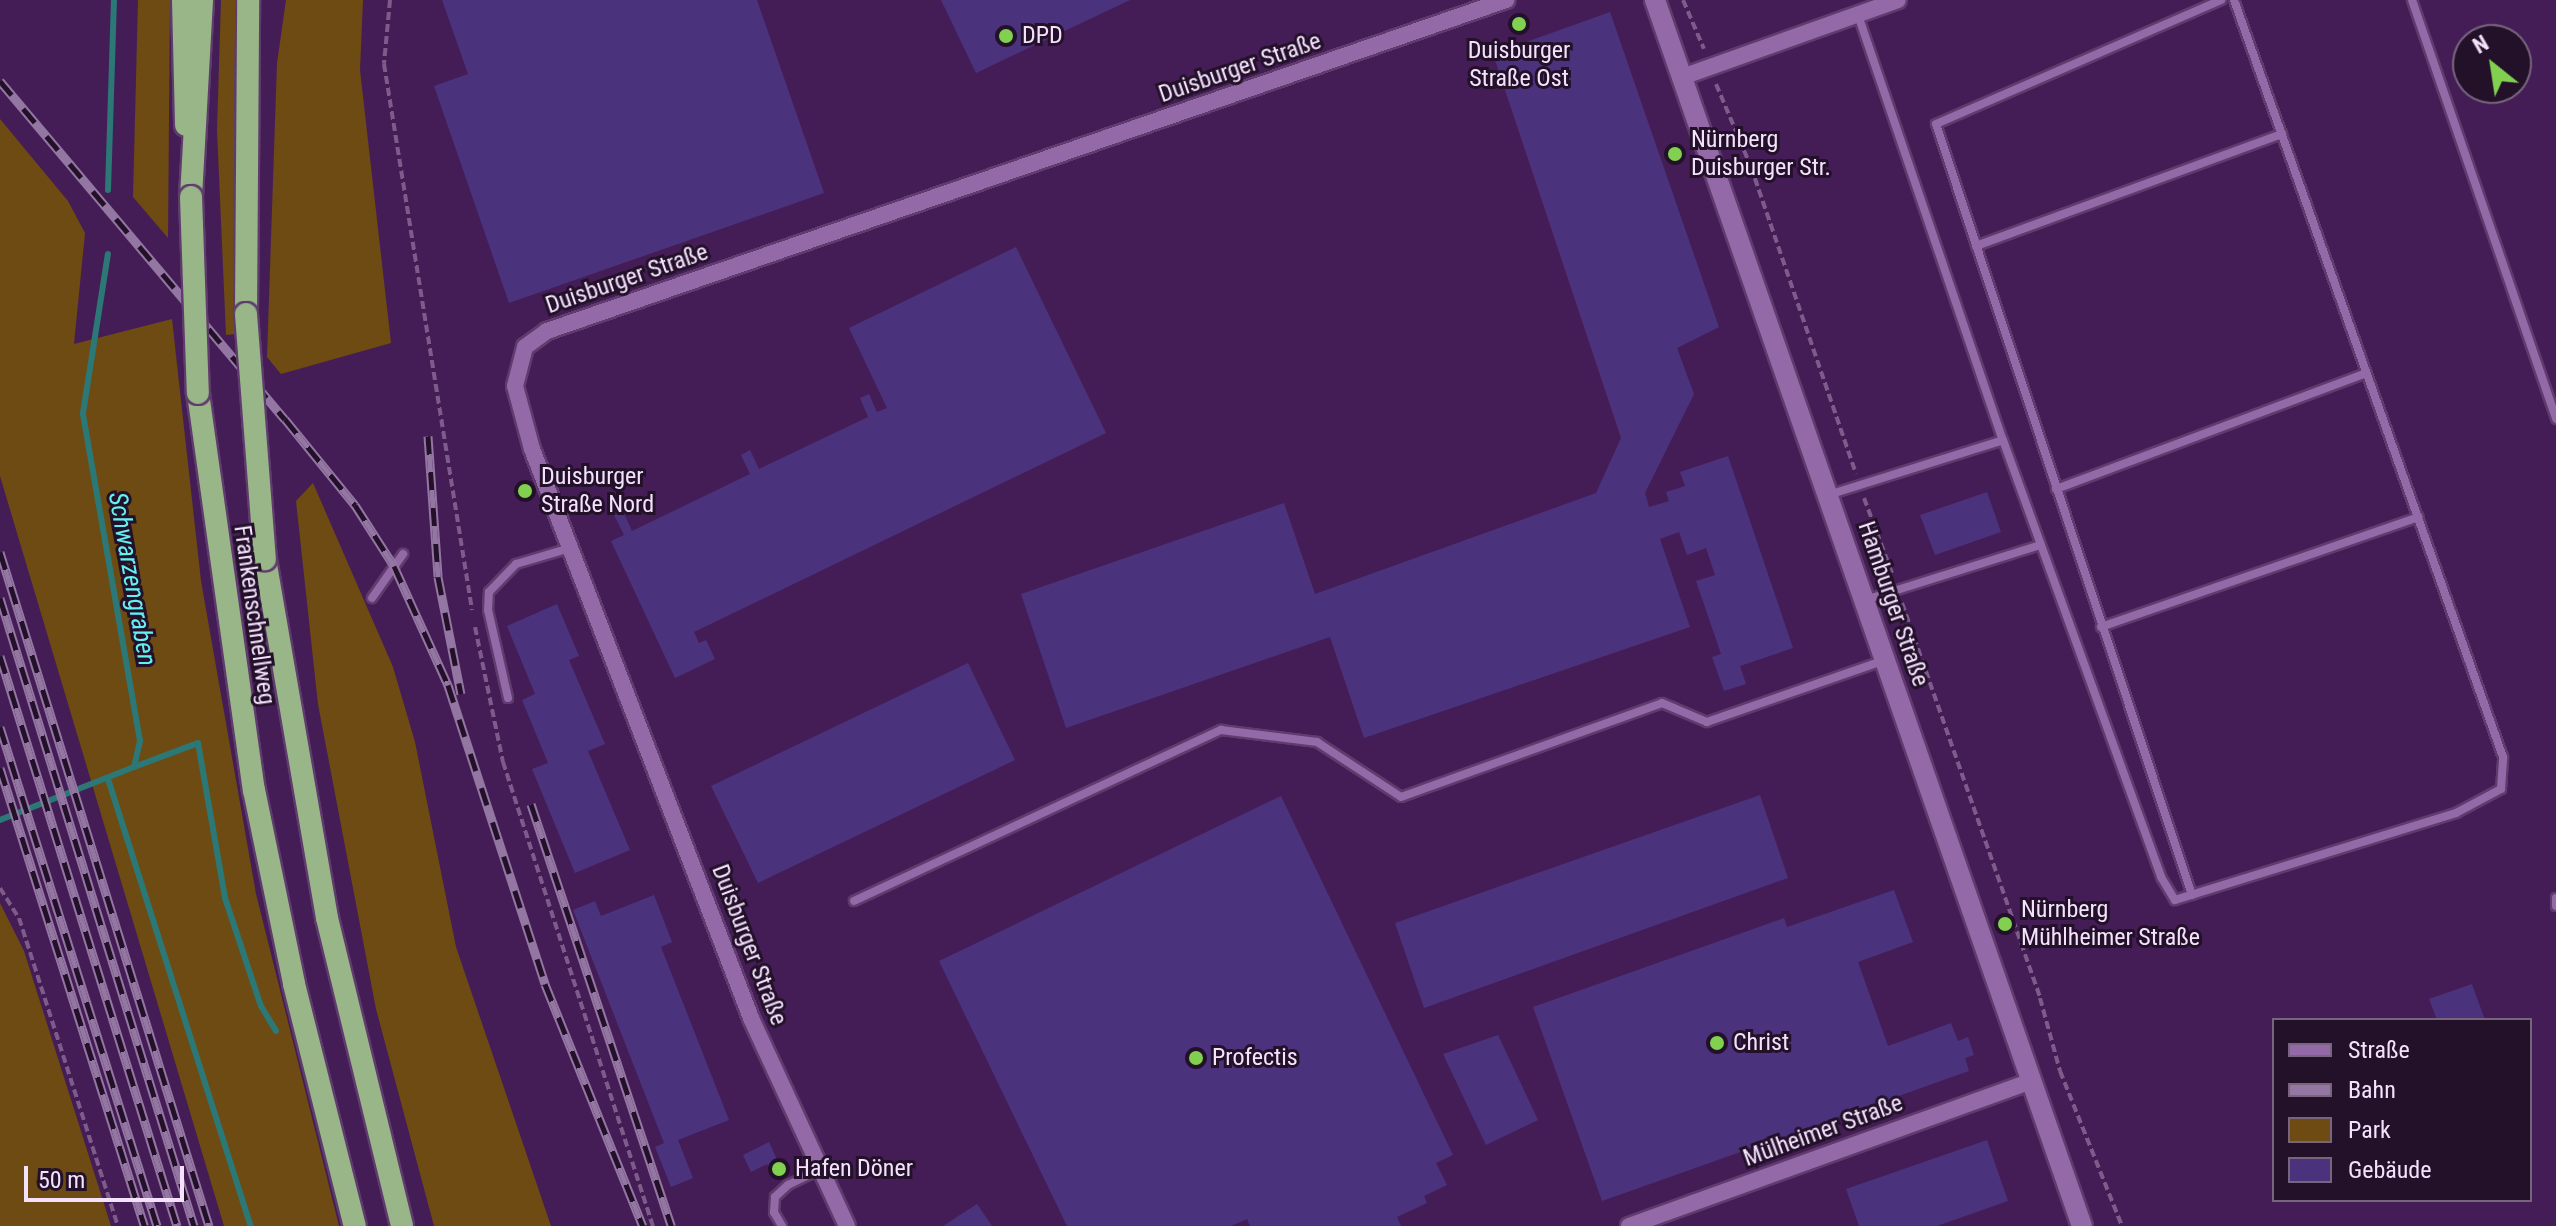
<!DOCTYPE html>
<html>
<head>
<meta charset="utf-8">
<style>
  body { margin:0 }
  #map { position:relative; width:2556px; height:1226px; overflow:hidden; background:#451d56; font-family:"Roboto Condensed",sans-serif }
  div>[style] { position:absolute }
  [style*='--x'] { left:calc(var(--x)*1px); top:calc(var(--y)*1px); width:calc(var(--w)*1px); rotate:calc(var(--a)*1deg) }
  .green>* { inset:0; background:#6d4b13 }
  .stream>* { height:6px; margin:-3px; padding:0 3px; transform-origin:3px; border-radius:3px; background:#2b7877 }
  .building>* { inset:0; background:#4b327d }
  .path>* { height:4px; margin-top:-2px; transform-origin:0; background:repeating-linear-gradient(90deg,#7d5c8b 0 8px,transparent 0 12px) }
  .roads { filter:drop-shadow(2px 0 #5f3c6d) drop-shadow(-2px 0 #5f3c6d) drop-shadow(0 2px #5f3c6d) drop-shadow(0 -2px #5f3c6d) }
  .service>* { height:8px; margin:-4px; padding:0 4px; transform-origin:4px; border-radius:4px; background:#9469a7 }
  .minor>* { height:16px; margin:-8px; padding:0 8px; transform-origin:8px; border-radius:8px; background:#9469a7 }
  .tertiary>* { height:20px; margin:-10px; padding:0 10px; transform-origin:10px; border-radius:10px; background:#9469a7 }
  .trunk>* { height:22px; margin:-11px; padding:0 11px; transform-origin:11px; border-radius:11px; background:#99b688 }
  .rail>* { height:9px; margin-top:-4.5px; transform-origin:0; background:repeating-linear-gradient(90deg,#23112a 0 18px,#9476a2 0 36px); box-sizing:border-box; border-block:2px solid #9476a2 }
  .bridges { filter:drop-shadow(2px 0 #5f3c6d) drop-shadow(-2px 0 #5f3c6d) drop-shadow(0 2px #5f3c6d) drop-shadow(0 -2px #5f3c6d) }
  .trunk-bridge>* { height:22px; margin:-11px; padding:0 11px; transform-origin:11px; border-radius:11px; background:#99b688 }
  .dots>* { width:22px; height:22px; translate:-50% -50%; box-sizing:border-box; border:4px solid #23112a; border-radius:50% }
  span { translate:-50% -50%; white-space:nowrap; text-align:center; line-height:1.15; -webkit-text-stroke:6px #23112a; paint-order:stroke }
  .poi-label { font-size:24px; color:#f4e2fd }
  .left { translate:0 -50%; text-align:left }
  .street-label { font-size:24px; color:#f4e2fd }
  .water-label { font-size:26px; color:#63f1f1; font-style:italic }
  .legend { position:absolute; left:2272px; top:1018px; width:260px; height:184px; box-sizing:border-box; background:#23112a; border:2px solid #77657e; margin:0; padding:10px 14px; list-style:none; font-size:24px; color:#f4e2fd }
  .legend li { display:flex; align-items:center; gap:16px; height:40px }
  .legend b { width:40px; border:2px solid #77657e }
  .north { position:absolute; left:2452px; top:24px; width:80px; height:80px; box-sizing:border-box; background:#23112a; border:2px solid #77657e; border-radius:50%; rotate:330deg; font-size:22px; font-weight:700; line-height:32px; text-align:center; color:#f4e2fd }
  .north::after { content:''; display:block; margin:auto; width:28px; height:36px; background:#82d04f; clip-path:polygon(50% 0,100% 100%,50% 72%,0 100%) }
  .scale { position:absolute; left:24px; top:1166px; width:160px; height:36px; box-sizing:border-box; border:4px solid #f4e2fd; border-top:0; padding-left:10px; font-size:24px; line-height:28px; white-space:nowrap; color:#f4e2fd; -webkit-text-stroke:6px #23112a; paint-order:stroke }
</style>
</head>
<body>
<div id="map">
  <div class="green">
    <div style="clip-path:polygon(138px 0,170px 0,168px 238px,133px 197px)"></div>
    <div style="clip-path:polygon(221px 0,236px 0,235px 334px,226px 335px,217px 130px)"></div>
    <div style="clip-path:polygon(286px 0,363px 0,360px 70px,391px 343px,281px 374px,267px 357px,277px 63px)"></div>
    <div style="clip-path:polygon(0 119px,68px 201px,85px 233px,74px 344px,172px 319px,201px 581px,256px 894px,339px 1226px,224px 1226px,0 476px)"></div>
    <div style="clip-path:polygon(313px 483px,393px 667px,415px 742px,456px 947px,551px 1226px,434px 1226px,376px 1009px,318px 704px,296px 501px)"></div>
    <div style="clip-path:polygon(0 903px,24px 951px,111px 1226px,0 1226px)"></div>
  </div>
  <div class="stream">
    <div style="--x:108;--y:190;--w:190;--a:-88.2"></div>
    <div style="--x:134;--y:767;--w:68;--a:-20.6"></div>
    <div style="--x:198;--y:743;--w:157;--a:80.1"></div>
    <div style="--x:225;--y:898;--w:114;--a:71.6"></div>
    <div style="--x:261;--y:1006;--w:29;--a:59"></div>
    <div style="--x:108;--y:779;--w:469;--a:72.3"></div>
    <div style="--x:0;--y:820;--w:144;--a:-21.6"></div>
    <div style="--x:134;--y:767;--w:27;--a:-77"></div>
    <div style="--x:140;--y:741;--w:333;--a:-99.9"></div>
    <div style="--x:83;--y:413;--w:161;--a:-81.1"></div>
  </div>
  <div class="building">
    <div style="clip-path:polygon(442px 0,757px 0,824px 193px,509px 303px,434px 86px,468px 74px)"></div>
    <div style="clip-path:polygon(941px 0,1130px 0,976px 73px)"></div>
    <div style="clip-path:polygon(1610px 12px,1719px 327px,1677px 348px,1694px 394px,1645px 493px,1649px 507px,1669px 501px,1666px 492px,1685px 486px,1680px 472px,1728px 456px,1793px 648px,1740px 666px,1746px 684px,1724px 691px,1712px 657px,1721px 654px,1696px 581px,1715px 575px,1706px 548px,1687px 555px,1679px 532px,1660px 539px,1690px 627px,1364px 738px,1330px 637px,1066px 728px,1021px 594px,1284px 503px,1315px 594px,1596px 493px,1621px 438px,1493px 54px)"></div>
    <div style="clip-path:polygon(1016px 247px,1106px 433px,694px 632px,699px 643px,706px 640px,715px 659px,675px 678px,611px 541px,624px 535px,614px 515px,623px 511px,632px 531px,750px 474px,741px 455px,750px 450px,759px 469px,868px 417px,860px 398px,869px 394px,877px 412px,887px 408px,849px 328px)"></div>
    <div style="clip-path:polygon(1987px 492px,2001px 532px,1935px 555px,1920px 515px)"></div>
    <div style="clip-path:polygon(557px 604px,579px 656px,569px 660px,605px 744px,588px 751px,630px 850px,575px 873px,532px 769px,548px 763px,522px 700px,535px 694px,507px 626px)"></div>
    <div style="clip-path:polygon(968px 663px,1015px 760px,758px 883px,711px 786px)"></div>
    <div style="clip-path:polygon(1760px 795px,1788px 878px,1424px 1008px,1395px 923px)"></div>
    <div style="clip-path:polygon(1281px 796px,1453px 1155px,1436px 1163px,1447px 1185px,1424px 1196px,1427px 1203px,1397px 1217px,1401px 1226px,1250px 1226px,1247px 1219px,1231px 1226px,1067px 1226px,939px 961px)"></div>
    <div style="clip-path:polygon(1894px 890px,1913px 942px,1858px 962px,1888px 1046px,1951px 1023px,1958px 1041px,1968px 1037px,1974px 1055px,1965px 1058px,1969px 1071px,1602px 1201px,1533px 1007px,1784px 918px,1787px 927px)"></div>
    <div style="clip-path:polygon(654px 895px,672px 942px,661px 947px,729px 1120px,678px 1140px,693px 1178px,671px 1187px,655px 1147px,664px 1143px,573px 910px,595px 901px,601px 916px)"></div>
    <div style="clip-path:polygon(2472px 984px,2485px 1020px,2437px 1020px,2429px 999px)"></div>
    <div style="clip-path:polygon(1498px 1035px,1538px 1120px,1486px 1145px,1443px 1054px)"></div>
    <div style="clip-path:polygon(1987px 1140px,2008px 1201px,1937px 1226px,1859px 1226px,1846px 1189px)"></div>
    <div style="clip-path:polygon(769px 1142px,780px 1166px,770px 1170px,767px 1164px,751px 1172px,743px 1155px)"></div>
    <div style="clip-path:polygon(977px 1204px,992px 1226px,943px 1226px)"></div>
  </div>
  <div class="path">
    <div style="--x:390;--y:0;--w:64;--a:95.4"></div>
    <div style="--x:384;--y:64;--w:553;--a:80.84"></div>
    <div style="--x:1683;--y:0;--w:53;--a:66.8"></div>
    <div style="--x:1716;--y:84;--w:90;--a:67.1"></div>
    <div style="--x:1751;--y:167;--w:324;--a:71.1"></div>
    <div style="--x:1864;--y:498;--w:83;--a:69.6"></div>
    <div style="--x:1902;--y:603;--w:418;--a:70.7"></div>
    <div style="--x:2040;--y:998;--w:76;--a:74.7"></div>
    <div style="--x:2060;--y:1071;--w:167;--a:68.2"></div>
    <div style="--x:475;--y:627;--w:138;--a:78.3"></div>
    <div style="--x:503;--y:762;--w:488;--a:72.1"></div>
    <div style="--x:0;--y:888;--w:36;--a:58"></div>
    <div style="--x:19;--y:918;--w:324;--a:72.2"></div>
  </div>
  <div class="roads">
    <div class="service">
      <div style="--x:2412;--y:0;--w:443;--a:71"></div>
      <div style="--x:1858;--y:15;--w:449;--a:71.2"></div>
      <div style="--x:2003;--y:440;--w:465;--a:70.1"></div>
      <div style="--x:2161;--y:877;--w:27;--a:59"></div>
      <div style="--x:2175;--y:900;--w:294;--a:-17.2"></div>
      <div style="--x:2456;--y:813;--w:51;--a:-28.1"></div>
      <div style="--x:2501;--y:789;--w:32;--a:-86"></div>
      <div style="--x:2503;--y:757;--w:803;--a:-109.56"></div>
      <div style="--x:1976;--y:246;--w:326;--a:-20.1"></div>
      <div style="--x:2056;--y:489;--w:331;--a:-20.5"></div>
      <div style="--x:1828;--y:495;--w:183;--a:-17.4"></div>
      <div style="--x:372;--y:598;--w:54;--a:-54.8"></div>
      <div style="--x:1865;--y:600;--w:184;--a:-17.4"></div>
      <div style="--x:2101;--y:627;--w:336;--a:-19.1"></div>
      <div style="--x:508;--y:698;--w:90;--a:-102.8"></div>
      <div style="--x:488;--y:610;--w:18;--a:-87"></div>
      <div style="--x:489;--y:592;--w:39;--a:-46"></div>
      <div style="--x:516;--y:564;--w:56;--a:-16.5"></div>
      <div style="--x:2192;--y:895;--w:812;--a:-108.37"></div>
      <div style="--x:1936;--y:124;--w:311;--a:-23.5"></div>
      <div style="--x:2556;--y:898;--w:8;--a:90"></div>
      <div style="--x:854;--y:901;--w:405;--a:-25"></div>
      <div style="--x:1221;--y:730;--w:97;--a:7.1"></div>
      <div style="--x:1317;--y:742;--w:100;--a:33.2"></div>
      <div style="--x:1401;--y:797;--w:277;--a:-19.8"></div>
      <div style="--x:1662;--y:703;--w:49;--a:22.9"></div>
      <div style="--x:1707;--y:722;--w:188;--a:-19.2"></div>
      <div style="--x:782;--y:1226;--w:16;--a:-120"></div>
      <div style="--x:774;--y:1212;--w:15;--a:-86"></div>
      <div style="--x:775;--y:1197;--w:18;--a:-43"></div>
      <div style="--x:788;--y:1185;--w:34;--a:-26"></div>
    </div>
    <div class="minor">
      <div style="--x:1682;--y:77;--w:229;--a:-19.6"></div>
      <div style="--x:847;--y:1226;--w:229;--a:-114.8"></div>
      <div style="--x:751;--y:1018;--w:610;--a:-111.05"></div>
      <div style="--x:532;--y:449;--w:65;--a:-105.1"></div>
      <div style="--x:515;--y:386;--w:40;--a:-75.6"></div>
      <div style="--x:525;--y:347;--w:27;--a:-36"></div>
      <div style="--x:547;--y:331;--w:1015;--a:-19.04"></div>
      <div style="--x:1629;--y:1226;--w:428;--a:-19.8"></div>
    </div>
    <div class="tertiary">
      <div style="--x:1655;--y:0;--w:1298;--a:70.8"></div>
    </div>
    <div class="trunk">
      <div style="--x:183;--y:0;--w:125;--a:88.6"></div>
      <div style="--x:191;--y:197;--w:197;--a:-86.8"></div>
      <div style="--x:246;--y:314;--w:314;--a:-89.6"></div>
      <div style="--x:198;--y:393;--w:401;--a:82"></div>
      <div style="--x:254;--y:790;--w:198;--a:78.3"></div>
      <div style="--x:294;--y:984;--w:250;--a:75.9"></div>
      <div style="--x:265;--y:559;--w:364;--a:80.2"></div>
      <div style="--x:327;--y:918;--w:317;--a:76.3"></div>
    </div>
  </div>
  <div class="rail">
    <div style="--x:0;--y:81;--w:442;--a:49.9"></div>
    <div style="--x:285;--y:419;--w:111;--a:50.9"></div>
    <div style="--x:355;--y:505;--w:72;--a:57.4"></div>
    <div style="--x:394;--y:566;--w:131;--a:65.6"></div>
    <div style="--x:448;--y:685;--w:314;--a:72"></div>
    <div style="--x:545;--y:984;--w:261;--a:68"></div>
    <div style="--x:428;--y:436;--w:141;--a:85.9"></div>
    <div style="--x:438;--y:577;--w:119;--a:78.9"></div>
    <div style="--x:0;--y:552;--w:706;--a:72.77"></div>
    <div style="--x:0;--y:598;--w:657;--a:72.83"></div>
    <div style="--x:0;--y:656;--w:597;--a:72.75"></div>
    <div style="--x:0;--y:727;--w:523;--a:72.53"></div>
    <div style="--x:0;--y:768;--w:480;--a:72.5"></div>
    <div style="--x:531;--y:804;--w:445;--a:71.6"></div>
  </div>
  <div class="bridges">
    <div class="trunk-bridge">
      <div style="--x:191;--y:197;--w:196;--a:88"></div>
      <div style="--x:246;--y:314;--w:246;--a:85.6"></div>
    </div>
  </div>
  <div class="dots">
    <div style="left:1519px;top:24px;background:#82d04f"></div>
    <div style="left:1006px;top:36px;background:#82d04f"></div>
    <div style="left:1675px;top:154px;background:#82d04f"></div>
    <div style="left:525px;top:491px;background:#82d04f"></div>
    <div style="left:2005px;top:924px;background:#82d04f"></div>
    <div style="left:1717px;top:1043px;background:#82d04f"></div>
    <div style="left:1196px;top:1058px;background:#82d04f"></div>
    <div style="left:779px;top:1169px;background:#82d04f"></div>
  </div>
  <div class="poi-label">
    <span class="left" style="left:1022px;top:36px">DPD</span>
    <span style="left:1519px;top:65px">Duisburger<br>Straße Ost</span>
    <span class="left" style="left:1691px;top:154px">Nürnberg<br>Duisburger Str.</span>
    <span class="left" style="left:541px;top:491px">Duisburger<br>Straße Nord</span>
    <span class="left" style="left:2021px;top:924px">Nürnberg<br>Mühlheimer Straße</span>
    <span class="left" style="left:1733px;top:1043px">Christ</span>
    <span class="left" style="left:1212px;top:1058px">Profectis</span>
    <span class="left" style="left:795px;top:1169px">Hafen Döner</span>
  </div>
  <div class="street-label">
    <span style="left:1240px;top:68px;rotate:-19deg">Duisburger Straße</span>
    <span style="left:627px;top:279px;rotate:-19deg">Duisburger Straße</span>
    <span style="left:1893px;top:604px;rotate:71deg">Hamburger Straße</span>
    <span style="left:254px;top:615px;rotate:82deg">Frankenschnellweg</span>
    <span style="left:749px;top:945px;rotate:69deg">Duisburger Straße</span>
    <span style="left:1823px;top:1131px;rotate:-20deg">Mülheimer Straße</span>
  </div>
  <div class="water-label">
    <span style="left:132px;top:579px;rotate:80deg">Schwarzengraben</span>
  </div>
  <ul class="legend">
  <li><b style="height:10px;background:#9469a7"></b>Straße</li>
  <li><b style="height:10px;background:#9476a2"></b>Bahn</li>
  <li><b style="height:22px;background:#6d4b13"></b>Park</li>
  <li><b style="height:22px;background:#4b327d"></b>Gebäude</li>
  </ul>
  <div class="north">N</div>
  <div class="scale">50 m</div>
</div>
</body>
</html>
